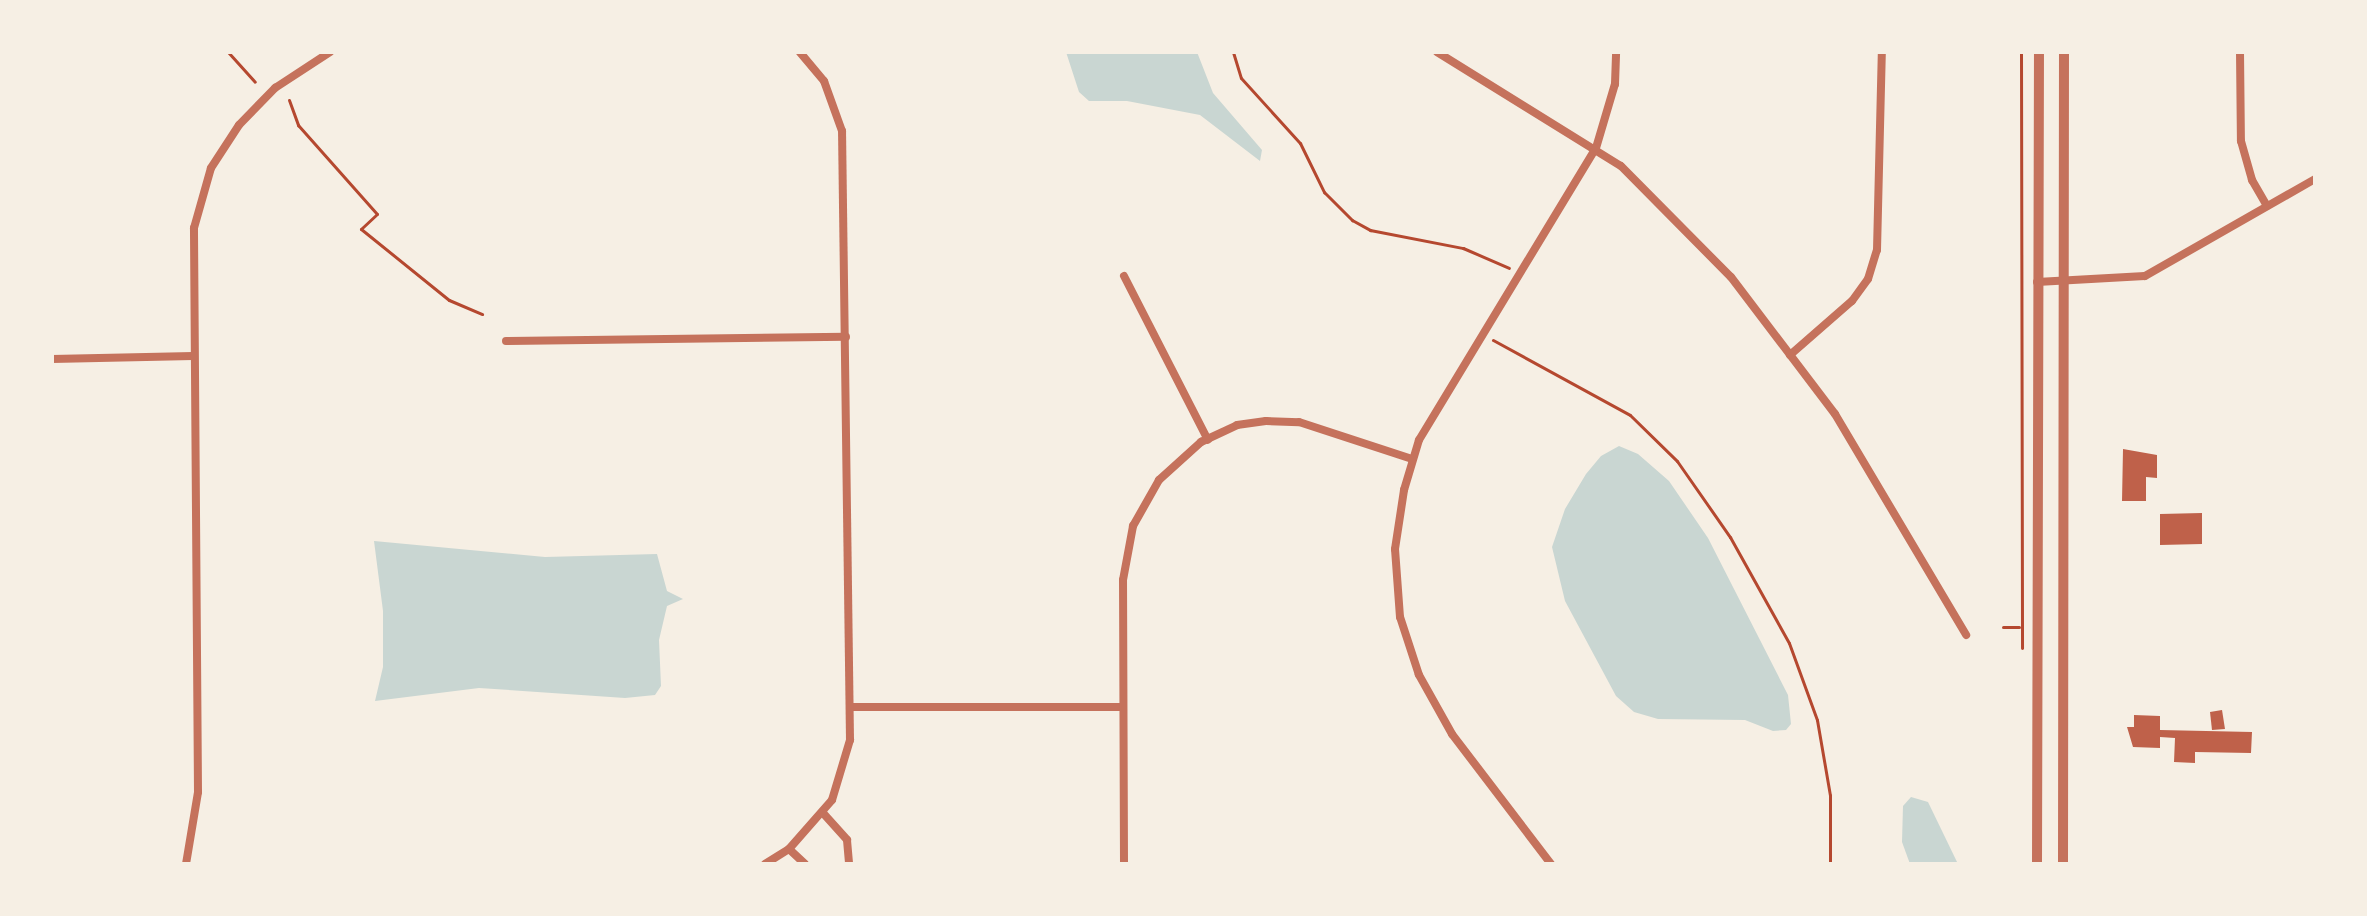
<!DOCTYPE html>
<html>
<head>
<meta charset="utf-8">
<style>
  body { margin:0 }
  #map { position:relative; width:2367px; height:916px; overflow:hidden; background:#f6efe4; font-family:"Archivo Narrow",sans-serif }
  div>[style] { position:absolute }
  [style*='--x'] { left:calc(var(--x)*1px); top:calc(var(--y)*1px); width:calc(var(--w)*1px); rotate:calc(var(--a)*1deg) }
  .water>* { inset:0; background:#c9d6d2 }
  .building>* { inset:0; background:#bf614a }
  .path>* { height:3px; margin:-1.5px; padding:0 1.5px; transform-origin:1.5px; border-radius:1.5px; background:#b5482f }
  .minor>* { height:8px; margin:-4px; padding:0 4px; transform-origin:4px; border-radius:4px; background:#c5725c }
  .tertiary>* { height:10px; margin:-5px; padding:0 5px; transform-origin:5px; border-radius:5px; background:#c5725c }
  span { translate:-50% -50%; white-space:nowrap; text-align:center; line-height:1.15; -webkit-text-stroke:8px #f6efe4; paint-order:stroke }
  .frame { position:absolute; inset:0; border:54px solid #f6efe4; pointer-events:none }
</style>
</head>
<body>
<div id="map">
  <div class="water">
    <div style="clip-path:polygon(1066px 52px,1197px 52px,1213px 93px,1262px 150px,1260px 161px,1200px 115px,1127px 101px,1089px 101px,1079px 92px)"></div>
    <div style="clip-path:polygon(1619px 446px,1638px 454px,1669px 481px,1708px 538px,1788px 695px,1791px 724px,1786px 730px,1773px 731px,1745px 720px,1658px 719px,1634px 712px,1616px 696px,1565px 601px,1552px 547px,1565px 509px,1586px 474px,1601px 456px)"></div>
    <div style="clip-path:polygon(374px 541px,545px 557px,657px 554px,667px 591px,683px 599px,667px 606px,659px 640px,661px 686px,655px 695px,625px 698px,479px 688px,375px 701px,383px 667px,383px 611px)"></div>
    <div style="clip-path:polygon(1911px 797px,1928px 802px,1958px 864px,1910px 864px,1902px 842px,1903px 806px)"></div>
  </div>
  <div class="building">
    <div style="clip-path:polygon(2123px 449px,2157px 455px,2157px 478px,2146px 477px,2146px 501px,2122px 501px)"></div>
    <div style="clip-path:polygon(2202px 513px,2202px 544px,2160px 545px,2160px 514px)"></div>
    <div style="clip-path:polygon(2222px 710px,2225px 729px,2212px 730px,2210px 712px)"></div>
    <div style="clip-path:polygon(2134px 715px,2160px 716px,2160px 730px,2252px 732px,2251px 753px,2195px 752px,2195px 763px,2174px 762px,2175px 738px,2160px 737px,2160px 748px,2133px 747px,2127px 727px,2134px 727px)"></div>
  </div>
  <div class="path">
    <div style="--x:228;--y:52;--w:40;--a:48"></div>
    <div style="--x:1233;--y:52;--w:27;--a:73"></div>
    <div style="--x:1241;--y:78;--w:88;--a:47.8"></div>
    <div style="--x:1300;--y:143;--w:55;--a:63.9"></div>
    <div style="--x:1324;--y:192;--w:40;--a:45"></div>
    <div style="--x:1352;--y:220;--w:21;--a:29"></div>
    <div style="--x:1370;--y:230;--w:95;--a:11"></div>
    <div style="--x:1463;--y:248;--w:50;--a:23.5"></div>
    <div style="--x:2021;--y:52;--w:596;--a:89.9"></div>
    <div style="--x:289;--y:100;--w:27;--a:70"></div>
    <div style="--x:298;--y:125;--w:119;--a:48.4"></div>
    <div style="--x:377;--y:214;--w:22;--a:137"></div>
    <div style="--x:361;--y:229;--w:113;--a:38.9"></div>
    <div style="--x:449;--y:300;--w:36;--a:23"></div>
    <div style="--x:1493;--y:340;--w:156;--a:28.7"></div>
    <div style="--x:1630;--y:415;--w:66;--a:44.4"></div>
    <div style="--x:1677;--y:461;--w:93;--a:55.1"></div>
    <div style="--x:1730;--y:537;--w:121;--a:60.9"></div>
    <div style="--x:1789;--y:643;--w:82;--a:70"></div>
    <div style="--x:1817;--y:720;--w:76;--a:80.2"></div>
    <div style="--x:1830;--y:795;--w:69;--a:90"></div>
    <div style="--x:2003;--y:627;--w:16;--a:0"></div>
  </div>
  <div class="minor">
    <div style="--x:1437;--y:52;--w:216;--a:31.8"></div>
    <div style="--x:1621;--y:166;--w:156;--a:45.3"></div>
    <div style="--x:1731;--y:277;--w:172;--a:52.8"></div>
    <div style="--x:1835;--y:414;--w:257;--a:59.3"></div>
    <div style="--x:2240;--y:52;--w:89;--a:89.4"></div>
    <div style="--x:2241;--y:141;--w:41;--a:74.2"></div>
    <div style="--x:2252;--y:180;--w:30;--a:60"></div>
    <div style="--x:1124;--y:276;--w:184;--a:62.9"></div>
    <div style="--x:2037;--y:282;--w:108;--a:-3.2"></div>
    <div style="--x:2145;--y:276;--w:196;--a:-29.7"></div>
    <div style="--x:506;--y:341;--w:340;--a:-0.7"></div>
    <div style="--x:1790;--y:355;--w:82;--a:-41.1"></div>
    <div style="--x:1852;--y:301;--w:27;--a:-54"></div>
    <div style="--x:1868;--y:279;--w:30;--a:-73"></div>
    <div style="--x:1877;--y:250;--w:198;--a:-88.6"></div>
    <div style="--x:52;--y:359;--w:141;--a:-1.2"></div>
    <div style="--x:851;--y:707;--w:272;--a:0"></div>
    <div style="--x:823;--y:813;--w:36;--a:48"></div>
    <div style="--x:847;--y:840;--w:24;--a:85"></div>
    <div style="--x:789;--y:849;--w:22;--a:43"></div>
    <div style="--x:186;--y:864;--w:73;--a:-80.5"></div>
    <div style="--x:198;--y:792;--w:564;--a:-90.41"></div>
    <div style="--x:194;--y:228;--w:62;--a:-74.2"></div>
    <div style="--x:211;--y:168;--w:51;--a:-56.9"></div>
    <div style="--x:239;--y:125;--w:52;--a:-45.8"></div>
    <div style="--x:275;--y:88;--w:66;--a:-33.2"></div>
    <div style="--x:765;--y:864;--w:28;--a:-32"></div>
    <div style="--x:789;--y:849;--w:65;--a:-48.7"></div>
    <div style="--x:832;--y:800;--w:63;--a:-73.3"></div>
    <div style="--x:850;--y:740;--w:609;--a:-90.75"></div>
    <div style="--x:842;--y:131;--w:53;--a:-109.8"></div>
    <div style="--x:824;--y:81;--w:38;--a:-130"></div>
    <div style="--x:1124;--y:864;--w:284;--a:-90.2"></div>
    <div style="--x:1123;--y:580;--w:55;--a:-79.5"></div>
    <div style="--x:1133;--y:526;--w:53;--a:-60.5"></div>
    <div style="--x:1159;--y:480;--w:57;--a:-42.1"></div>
    <div style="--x:1201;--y:442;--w:40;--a:-25"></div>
    <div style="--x:1237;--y:425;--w:29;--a:-8"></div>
    <div style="--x:1266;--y:421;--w:33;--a:2"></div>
    <div style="--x:1299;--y:422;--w:119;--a:18.1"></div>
    <div style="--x:1551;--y:864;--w:163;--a:-127.3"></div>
    <div style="--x:1452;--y:734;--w:68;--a:-119.2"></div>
    <div style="--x:1419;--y:675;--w:61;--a:-108.1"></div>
    <div style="--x:1400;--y:617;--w:68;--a:-94.2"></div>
    <div style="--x:1395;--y:549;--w:60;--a:-81.3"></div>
    <div style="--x:1404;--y:490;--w:52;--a:-73.3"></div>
    <div style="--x:1419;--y:440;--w:341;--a:-58.8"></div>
    <div style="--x:1596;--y:148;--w:67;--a:-73.5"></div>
    <div style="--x:1615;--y:84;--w:32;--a:-88"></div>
  </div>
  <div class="tertiary">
    <div style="--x:2037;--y:864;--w:812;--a:-89.86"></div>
    <div style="--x:2063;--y:864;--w:812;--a:-89.93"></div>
  </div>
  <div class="frame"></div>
</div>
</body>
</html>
